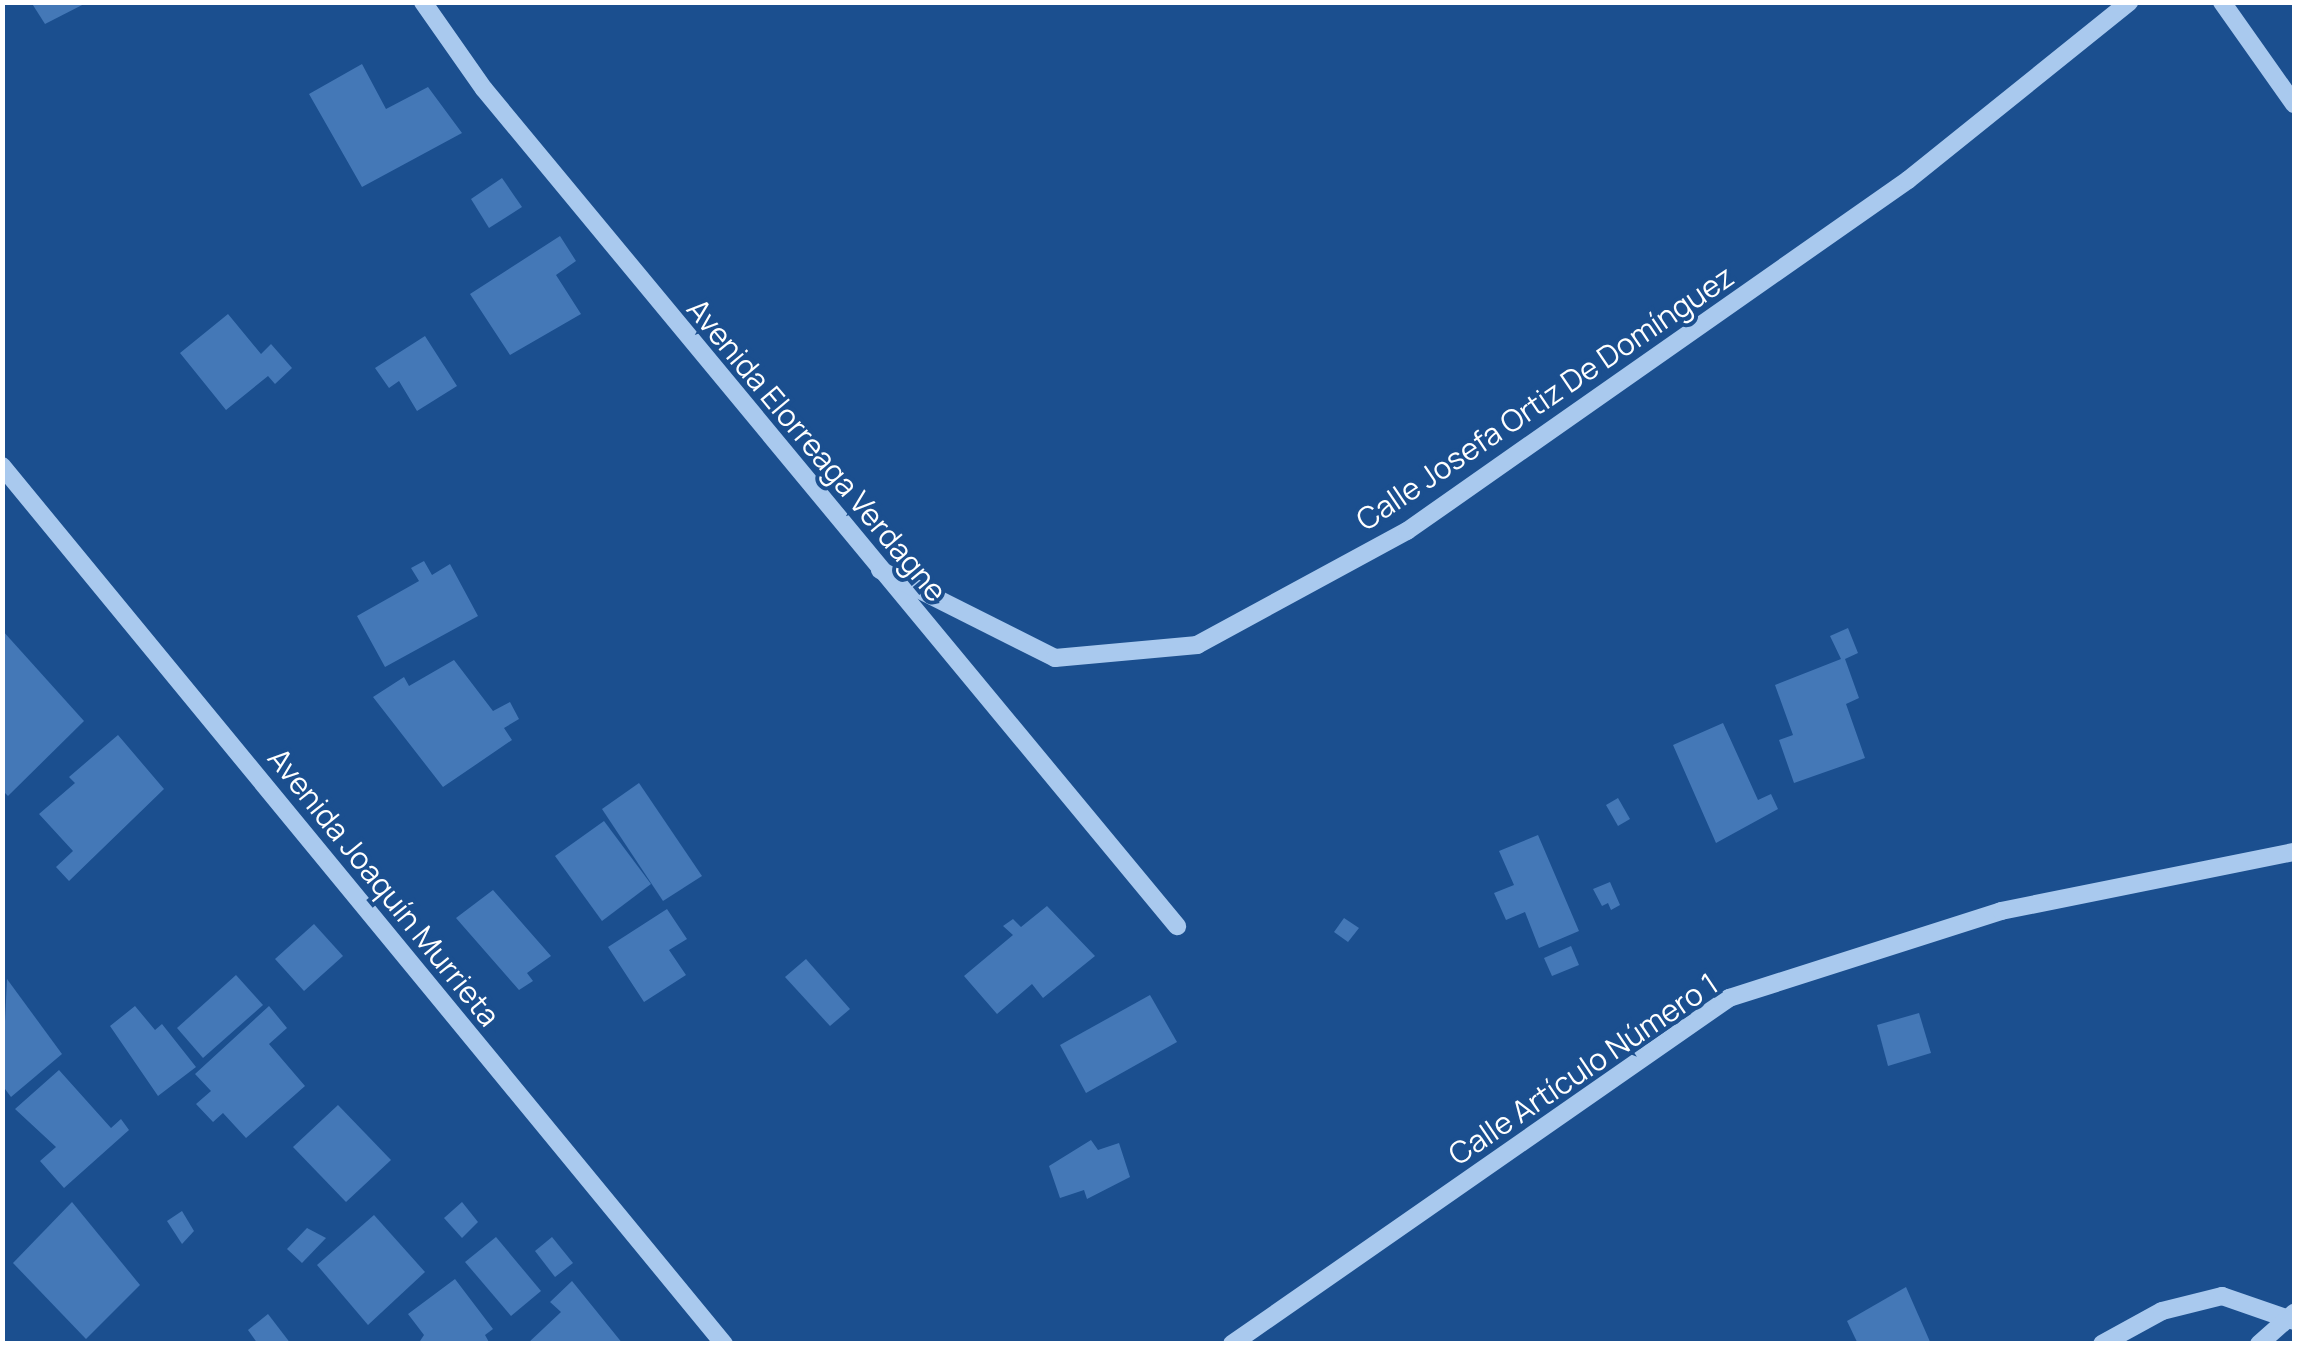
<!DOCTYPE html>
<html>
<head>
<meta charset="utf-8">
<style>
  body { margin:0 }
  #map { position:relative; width:2297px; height:1346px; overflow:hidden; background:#1b4f8f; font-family:Manrope,sans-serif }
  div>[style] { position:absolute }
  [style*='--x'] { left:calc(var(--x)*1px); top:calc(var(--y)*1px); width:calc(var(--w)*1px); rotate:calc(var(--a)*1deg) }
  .building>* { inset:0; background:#4478b7 }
  .minor>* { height:18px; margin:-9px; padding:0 9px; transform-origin:9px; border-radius:9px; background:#a9c9ee }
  span { translate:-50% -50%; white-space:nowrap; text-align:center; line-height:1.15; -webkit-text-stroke:8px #1b4f8f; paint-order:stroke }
  .street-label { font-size:30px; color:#fff }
  .frame { position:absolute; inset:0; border:5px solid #fff; pointer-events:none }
</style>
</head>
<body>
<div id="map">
  <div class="building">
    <div style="clip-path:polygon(31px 2px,88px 2px,45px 24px)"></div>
    <div style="clip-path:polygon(362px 64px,386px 109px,428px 87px,462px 133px,362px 187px,309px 94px)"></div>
    <div style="clip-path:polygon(502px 178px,522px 207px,489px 228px,471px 199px)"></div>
    <div style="clip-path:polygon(560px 236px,576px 261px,556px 275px,581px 314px,510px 355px,470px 294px)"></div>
    <div style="clip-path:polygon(228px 314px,261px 354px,271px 344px,292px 368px,275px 384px,268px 376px,226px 410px,180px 353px)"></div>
    <div style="clip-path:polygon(425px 336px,457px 386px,417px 411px,399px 381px,389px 388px,375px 368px)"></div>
    <div style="clip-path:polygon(424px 561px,432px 575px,450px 564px,478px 616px,385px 667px,357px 616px,419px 581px,411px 568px)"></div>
    <div style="clip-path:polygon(1848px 628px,1858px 653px,1845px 659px,1859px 698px,1846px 704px,1865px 758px,1794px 783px,1779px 740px,1793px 735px,1775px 685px,1841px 659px,1830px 636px)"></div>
    <div style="clip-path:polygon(2px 630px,84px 721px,8px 796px,2px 790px)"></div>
    <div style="clip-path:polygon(454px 660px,493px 711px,510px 702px,519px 719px,504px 728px,512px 740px,443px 787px,373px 697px,404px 677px,409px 686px)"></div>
    <div style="clip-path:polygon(1723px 723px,1758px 800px,1771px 794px,1778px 809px,1716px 843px,1673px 745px)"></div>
    <div style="clip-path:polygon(118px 735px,164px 789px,69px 881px,56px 867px,73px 851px,39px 814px,75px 783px,69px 777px)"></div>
    <div style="clip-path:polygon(639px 783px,702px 876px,663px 901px,602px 809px)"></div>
    <div style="clip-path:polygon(1618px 798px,1630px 819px,1618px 826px,1606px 805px)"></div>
    <div style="clip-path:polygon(604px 821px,651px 884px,602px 921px,555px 856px)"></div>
    <div style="clip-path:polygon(1538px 835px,1579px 931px,1539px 948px,1525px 912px,1506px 920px,1494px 893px,1514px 885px,1499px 851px)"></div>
    <div style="clip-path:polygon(1610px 882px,1620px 905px,1611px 910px,1608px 903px,1602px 906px,1593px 889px)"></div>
    <div style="clip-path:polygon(493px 890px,551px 956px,527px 973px,533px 981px,519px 990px,456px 918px)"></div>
    <div style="clip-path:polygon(1047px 906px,1095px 956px,1043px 998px,1032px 984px,997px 1014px,964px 976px,1013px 935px,1003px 926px,1013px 919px,1021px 927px)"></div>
    <div style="clip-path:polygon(667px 909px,687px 939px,669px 950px,686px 975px,644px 1002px,608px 947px)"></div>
    <div style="clip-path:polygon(1344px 918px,1359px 928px,1348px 942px,1334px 932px)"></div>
    <div style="clip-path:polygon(314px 924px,343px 956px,304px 991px,275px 959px)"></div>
    <div style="clip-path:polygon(1571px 946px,1579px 965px,1552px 976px,1544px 958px)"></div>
    <div style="clip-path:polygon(806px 959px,850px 1009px,830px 1026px,785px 977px)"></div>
    <div style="clip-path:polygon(236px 975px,263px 1005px,203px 1058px,177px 1028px)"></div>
    <div style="clip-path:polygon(7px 979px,62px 1054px,11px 1097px,2px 1085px)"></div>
    <div style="clip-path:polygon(1150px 995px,1177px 1042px,1086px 1093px,1060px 1045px)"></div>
    <div style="clip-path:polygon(135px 1006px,155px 1030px,162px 1024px,196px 1067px,158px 1096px,110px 1026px)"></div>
    <div style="clip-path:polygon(269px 1006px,287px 1028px,269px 1044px,305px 1086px,246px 1138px,223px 1113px,213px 1122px,196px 1104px,211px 1091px,195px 1074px)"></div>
    <div style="clip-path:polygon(1919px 1013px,1931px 1053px,1888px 1066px,1877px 1025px)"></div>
    <div style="clip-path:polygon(59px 1070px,111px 1128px,121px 1119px,129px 1130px,64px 1188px,40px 1161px,56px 1147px,15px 1109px)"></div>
    <div style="clip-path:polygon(338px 1105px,391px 1160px,346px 1202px,293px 1147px)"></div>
    <div style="clip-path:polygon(1091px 1140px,1098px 1150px,1119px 1143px,1130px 1177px,1087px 1199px,1084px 1190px,1060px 1198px,1049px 1166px)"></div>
    <div style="clip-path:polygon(72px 1202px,140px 1285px,86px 1339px,13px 1263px)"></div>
    <div style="clip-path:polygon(462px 1202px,478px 1222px,462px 1238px,444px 1218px)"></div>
    <div style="clip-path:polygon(182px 1211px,194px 1231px,182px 1244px,167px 1221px)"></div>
    <div style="clip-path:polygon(374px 1215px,425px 1272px,368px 1325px,317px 1265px)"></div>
    <div style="clip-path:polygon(307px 1228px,326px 1238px,302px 1263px,287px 1249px)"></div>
    <div style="clip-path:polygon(496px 1237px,541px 1291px,511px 1316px,465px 1262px)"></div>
    <div style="clip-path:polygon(552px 1237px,573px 1263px,555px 1277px,535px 1251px)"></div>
    <div style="clip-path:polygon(455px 1279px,493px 1329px,485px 1335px,490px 1344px,418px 1344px,424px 1335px,408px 1314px)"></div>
    <div style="clip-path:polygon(572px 1281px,623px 1344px,527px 1344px,561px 1312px,550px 1302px)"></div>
    <div style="clip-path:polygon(1906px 1287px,1931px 1344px,1858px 1344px,1847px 1321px)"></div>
    <div style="clip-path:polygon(268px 1314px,291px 1344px,258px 1344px,248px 1330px)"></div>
  </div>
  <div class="minor">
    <div style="--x:423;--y:2;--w:106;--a:55"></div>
    <div style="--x:484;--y:89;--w:1087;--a:50.38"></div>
    <div style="--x:2222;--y:2;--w:125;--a:54.8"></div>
    <div style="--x:2;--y:466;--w:1137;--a:50.57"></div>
    <div style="--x:880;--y:570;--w:196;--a:26.7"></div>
    <div style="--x:1055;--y:658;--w:143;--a:-5.2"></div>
    <div style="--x:1197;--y:645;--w:239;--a:-28.5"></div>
    <div style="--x:1407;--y:531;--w:612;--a:-35.02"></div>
    <div style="--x:1908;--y:180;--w:284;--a:-38.8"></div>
    <div style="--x:1232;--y:1344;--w:606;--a:-34.84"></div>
    <div style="--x:1729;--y:998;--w:286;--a:-17.7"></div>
    <div style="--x:2001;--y:911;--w:299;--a:-11.4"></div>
    <div style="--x:2102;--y:1344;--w:68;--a:-28.8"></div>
    <div style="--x:2162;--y:1311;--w:62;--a:-14"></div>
    <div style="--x:2222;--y:1296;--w:76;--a:19.1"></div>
    <div style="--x:2259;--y:1344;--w:47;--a:-41.5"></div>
  </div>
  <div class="street-label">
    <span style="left:1545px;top:398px;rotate:-34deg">Calle Josefa Ortiz De Domínguez</span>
    <span style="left:817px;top:450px;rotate:50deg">Avenida Elorreaga Verdagne</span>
    <span style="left:384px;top:887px;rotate:51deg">Avenida Joaquín Murrieta</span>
    <span style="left:1583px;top:1069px;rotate:-34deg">Calle Artículo Número 1</span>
  </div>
  <div class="frame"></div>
</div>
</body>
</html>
